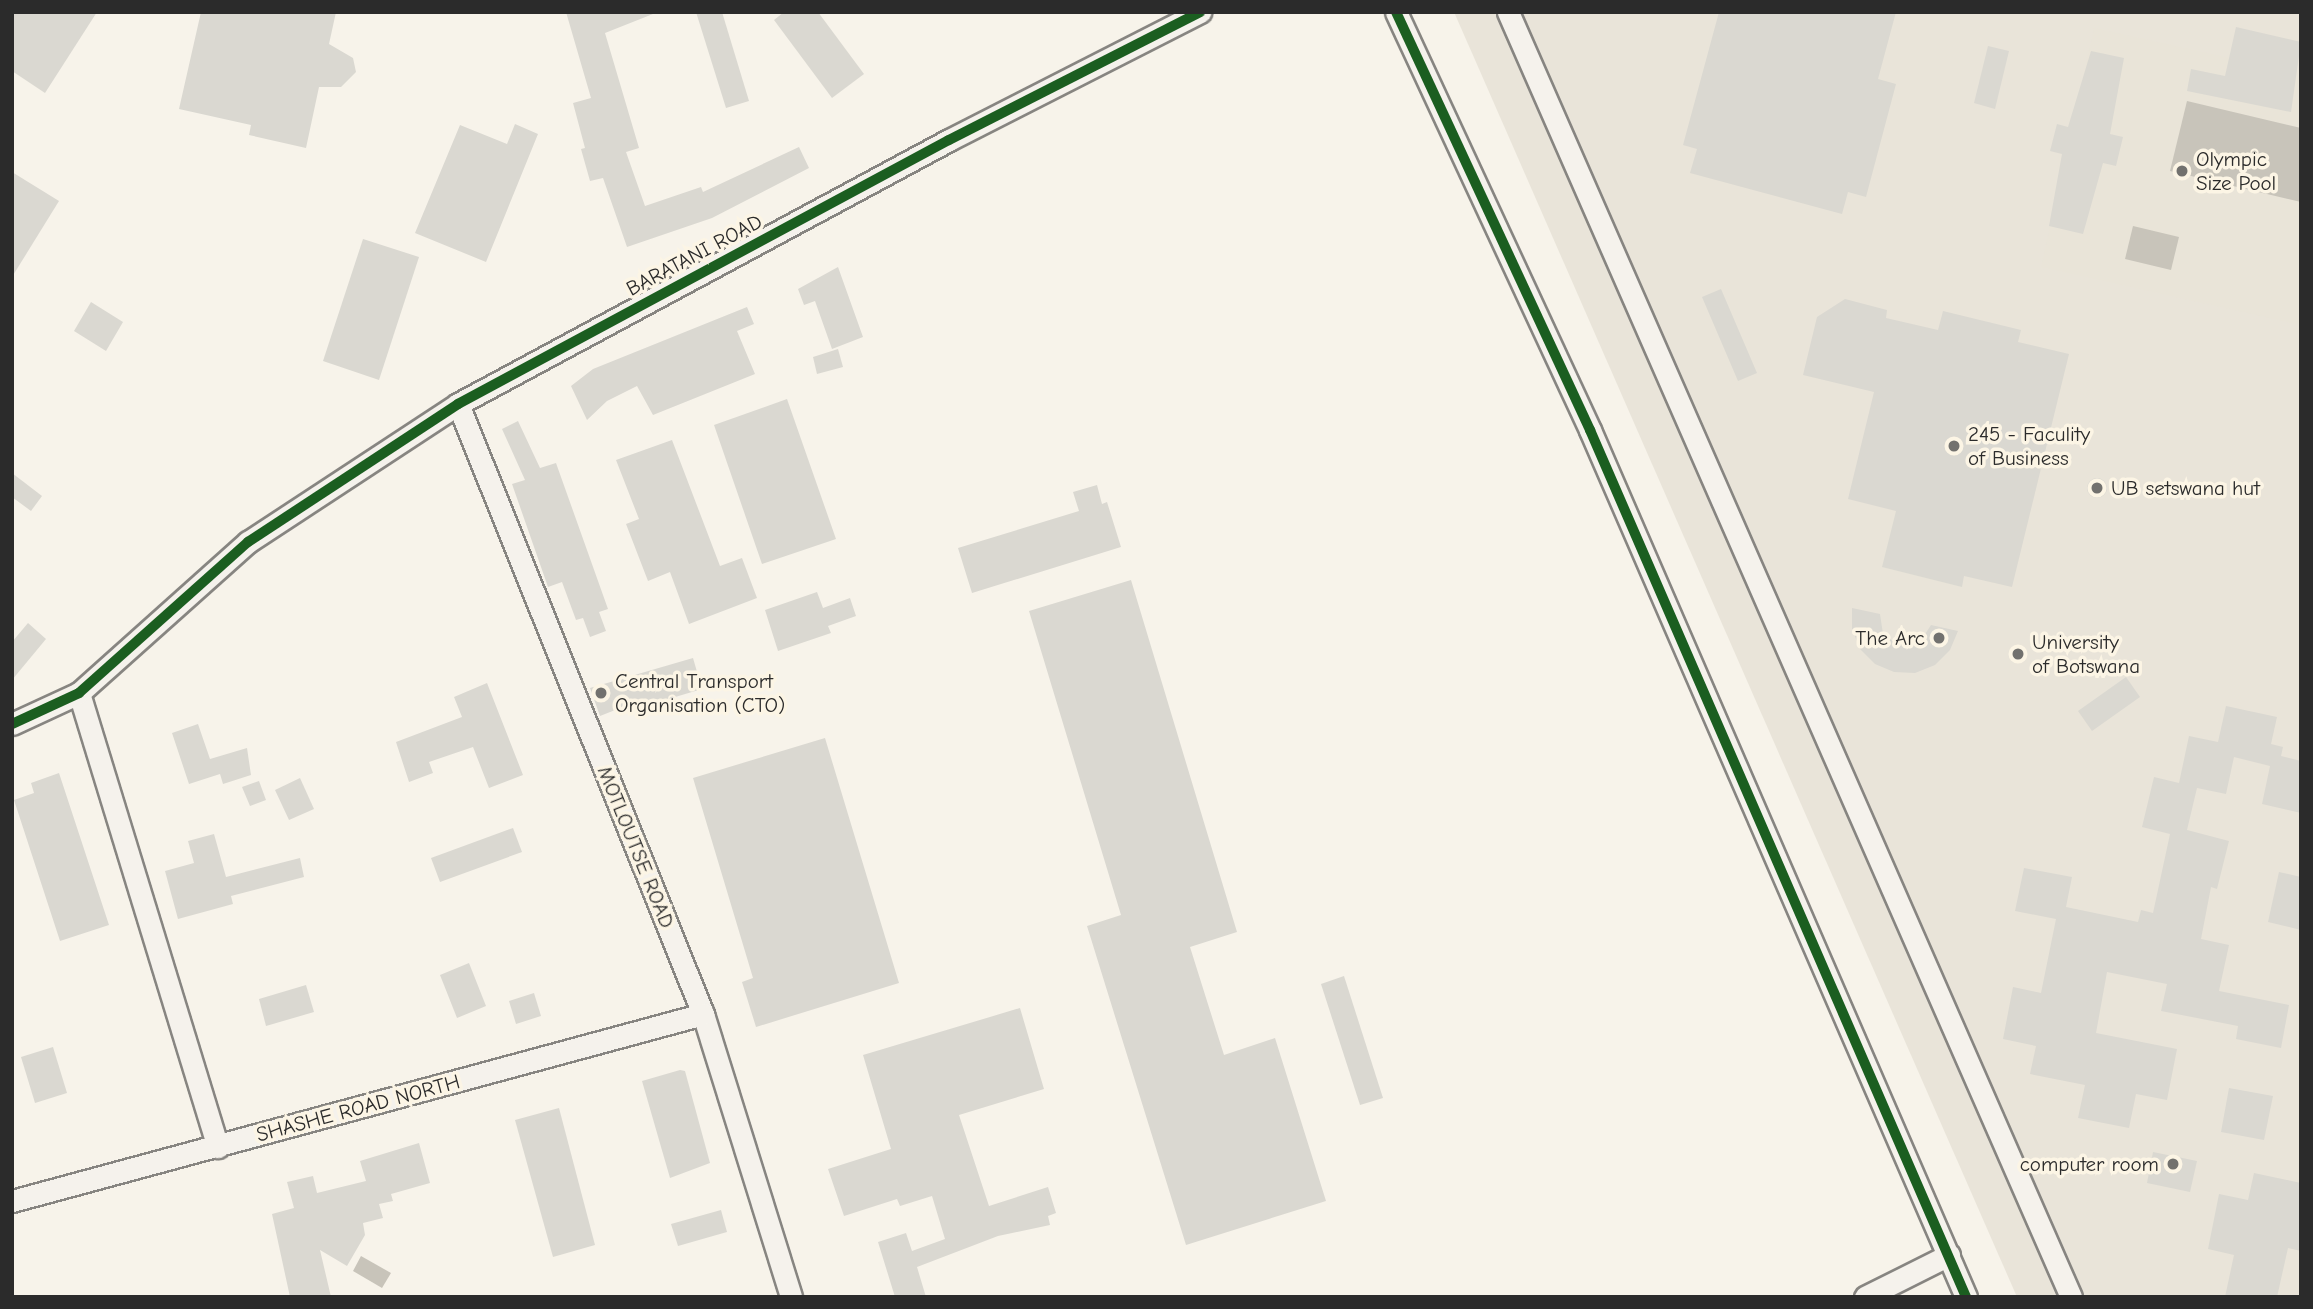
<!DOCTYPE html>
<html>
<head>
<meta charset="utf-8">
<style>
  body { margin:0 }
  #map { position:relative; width:2313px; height:1309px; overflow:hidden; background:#f7f3ea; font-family:"Comic Neue",sans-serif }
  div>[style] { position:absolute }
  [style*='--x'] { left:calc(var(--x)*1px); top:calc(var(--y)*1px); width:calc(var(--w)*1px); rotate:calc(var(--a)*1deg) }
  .built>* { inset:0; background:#e9e4d9 }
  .green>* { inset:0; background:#e9e4d8 }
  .water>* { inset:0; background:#c8c4ba }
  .building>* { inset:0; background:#dad8d1 }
  .round { border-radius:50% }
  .roads { filter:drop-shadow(2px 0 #878581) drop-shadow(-2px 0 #878581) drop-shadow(0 2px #878581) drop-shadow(0 -2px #878581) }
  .minor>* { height:21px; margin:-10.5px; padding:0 10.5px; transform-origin:10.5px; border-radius:10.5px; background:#f5f2ec }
  .cycleway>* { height:10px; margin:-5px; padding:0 5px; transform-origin:5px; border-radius:5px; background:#1b5e20 }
  .dots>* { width:19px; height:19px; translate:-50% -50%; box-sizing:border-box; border:4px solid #fcf5e5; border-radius:50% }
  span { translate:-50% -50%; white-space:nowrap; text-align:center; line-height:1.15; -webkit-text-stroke:7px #fcf5e5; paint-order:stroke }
  .poi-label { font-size:21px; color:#2b2b2b }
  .left { translate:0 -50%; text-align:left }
  .right { translate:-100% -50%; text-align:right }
  .street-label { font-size:21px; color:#2b2b2b }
  .frame { position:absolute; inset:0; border:14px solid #2b2b2b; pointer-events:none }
</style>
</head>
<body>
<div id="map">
  <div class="built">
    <div style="clip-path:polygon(1454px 12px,2301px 12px,2301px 1297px,2017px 1297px)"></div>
  </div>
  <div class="green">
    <div style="clip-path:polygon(2094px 28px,2301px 74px,2301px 325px,2041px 267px)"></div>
  </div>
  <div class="water">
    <div style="clip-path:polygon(2187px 101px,2301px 128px,2301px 202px,2170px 171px)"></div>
    <div style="clip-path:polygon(2133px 226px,2179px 237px,2171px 270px,2125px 259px)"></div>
    <div style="clip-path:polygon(361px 1256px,391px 1273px,382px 1288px,353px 1271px)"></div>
  </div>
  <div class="building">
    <div style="clip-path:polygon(12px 12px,97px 12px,45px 93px,12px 71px)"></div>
    <div style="clip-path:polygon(201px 12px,336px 12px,329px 44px,353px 58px,356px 72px,341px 87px,319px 87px,306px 148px,249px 135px,251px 125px,179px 109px)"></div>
    <div style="clip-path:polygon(566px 12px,658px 12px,605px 33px,639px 148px,626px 152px,645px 206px,701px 187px,703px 192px,799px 147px,809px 168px,712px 218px,627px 247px,603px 178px,590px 181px,581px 149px,585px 148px,573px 103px,591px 98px)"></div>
    <div style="clip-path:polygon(696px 12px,722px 12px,749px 101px,726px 108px)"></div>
    <div style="clip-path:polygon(784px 12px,818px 12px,864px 74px,832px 98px,774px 20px)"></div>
    <div style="clip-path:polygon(1719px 12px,1896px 12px,1878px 79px,1896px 84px,1866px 197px,1848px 192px,1842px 214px,1690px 173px,1697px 149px,1683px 145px)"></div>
    <div style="clip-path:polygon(2236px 27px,2301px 42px,2291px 112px,2187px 91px,2191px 69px,2225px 76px)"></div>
    <div style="clip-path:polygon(1988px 46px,2009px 51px,1995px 109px,1974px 103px)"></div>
    <div style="clip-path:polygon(2091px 51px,2124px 58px,2110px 134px,2123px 137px,2116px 166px,2103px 163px,2083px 234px,2049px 226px,2062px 154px,2050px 151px,2057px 124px,2068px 127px)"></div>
    <div style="clip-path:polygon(515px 124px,538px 134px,486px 262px,415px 233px,460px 125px,507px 144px)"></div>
    <div style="clip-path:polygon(12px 172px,59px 201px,12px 277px)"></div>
    <div style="clip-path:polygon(363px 239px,419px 257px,379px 380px,323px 361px)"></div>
    <div style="clip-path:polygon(838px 267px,863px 337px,832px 349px,815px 301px,804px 305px,798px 289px)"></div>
    <div style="clip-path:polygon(1721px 289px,1757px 373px,1738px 381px,1702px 297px)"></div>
    <div style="clip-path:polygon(1845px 299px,1887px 310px,1886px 318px,1938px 330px,1943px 311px,2021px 330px,2018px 342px,2069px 354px,2012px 587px,1964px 576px,1962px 587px,1882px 567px,1896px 511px,1848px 499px,1874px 392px,1803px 375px,1817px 317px)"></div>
    <div style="clip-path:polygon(91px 302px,123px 322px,106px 351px,74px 331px)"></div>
    <div style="clip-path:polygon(747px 307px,754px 324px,737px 331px,755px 374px,653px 415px,637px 386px,607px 401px,587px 420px,571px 386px,593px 369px)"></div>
    <div style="clip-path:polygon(838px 349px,843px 367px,817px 374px,813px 357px)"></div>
    <div style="clip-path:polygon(787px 399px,836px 539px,762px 564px,714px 425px)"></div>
    <div style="clip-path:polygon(518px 421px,540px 468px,556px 463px,608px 609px,599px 612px,606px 631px,590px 637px,583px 618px,576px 620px,562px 582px,548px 587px,512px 484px,525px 480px,502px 429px)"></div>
    <div style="clip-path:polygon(672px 440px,720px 566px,742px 558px,757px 598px,689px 624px,670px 572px,648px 581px,626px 524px,639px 519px,616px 460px)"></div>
    <div style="clip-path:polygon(12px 473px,42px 496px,31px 511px,12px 497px)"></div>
    <div class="round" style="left:2087px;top:478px;width:20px;height:20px"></div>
    <div style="clip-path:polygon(1097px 485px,1102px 504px,1107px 502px,1121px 547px,972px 593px,958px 548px,1079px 511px,1073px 492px)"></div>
    <div style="clip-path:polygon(1131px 580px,1237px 932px,1190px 947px,1224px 1055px,1275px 1038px,1326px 1201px,1186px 1245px,1087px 926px,1121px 915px,1029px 611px)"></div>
    <div style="clip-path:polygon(817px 592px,823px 608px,850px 598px,856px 616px,828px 626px,831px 633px,778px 651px,765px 610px)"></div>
    <div style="clip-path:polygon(1852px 608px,1880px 614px,1883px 634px,1900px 646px,1920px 642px,1931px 625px,1958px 631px,1950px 650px,1935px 665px,1915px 673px,1894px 672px,1875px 664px,1860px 649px,1852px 629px)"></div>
    <div style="clip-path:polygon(28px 623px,46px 639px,12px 680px,12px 642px)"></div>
    <div style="clip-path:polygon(693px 658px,702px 689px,645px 706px,643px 699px,600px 716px,590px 688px)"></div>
    <div style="clip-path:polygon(2126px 677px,2140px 697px,2092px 731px,2078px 711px)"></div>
    <div style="clip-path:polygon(487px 683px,523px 775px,489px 788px,473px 747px,429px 762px,433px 773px,409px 782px,396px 742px,462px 717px,454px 697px)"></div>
    <div style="clip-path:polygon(2226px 706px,2277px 717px,2271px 744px,2283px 747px,2281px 756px,2301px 761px,2301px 813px,2262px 804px,2270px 766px,2234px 757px,2226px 794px,2197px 788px,2187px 830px,2229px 841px,2217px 889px,2211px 887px,2201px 939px,2229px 945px,2219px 991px,2289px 1005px,2281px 1048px,2236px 1039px,2238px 1026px,2161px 1011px,2167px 984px,2107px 972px,2096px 1033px,2177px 1049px,2167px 1100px,2136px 1094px,2129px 1128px,2078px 1118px,2085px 1085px,2030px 1074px,2036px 1046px,2003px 1039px,2013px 987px,2041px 993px,2056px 919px,2015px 911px,2024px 868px,2072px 877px,2066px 907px,2138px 922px,2141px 910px,2153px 913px,2170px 834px,2142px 827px,2154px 777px,2179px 783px,2189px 736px,2218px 742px)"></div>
    <div style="clip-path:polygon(198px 724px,210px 759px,247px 748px,251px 775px,223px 784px,220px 774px,189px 784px,172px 733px)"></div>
    <div style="clip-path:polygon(825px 738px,899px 983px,756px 1027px,742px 982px,753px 978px,693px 778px)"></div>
    <div style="clip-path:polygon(59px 773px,109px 925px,60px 941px,14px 800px,34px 793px,31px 783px)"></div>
    <div style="clip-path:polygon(300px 778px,314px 809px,289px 820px,275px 790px)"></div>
    <div style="clip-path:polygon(259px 781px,266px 800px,250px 806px,242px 787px)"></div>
    <div style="clip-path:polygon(513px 828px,522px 852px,440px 882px,431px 858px)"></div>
    <div style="clip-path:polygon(214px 834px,226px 877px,300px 858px,304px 877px,231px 896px,233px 904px,178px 919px,165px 871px,194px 863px,188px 841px)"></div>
    <div style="clip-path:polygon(2279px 872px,2301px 877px,2301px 930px,2268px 922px)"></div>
    <div style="clip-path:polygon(469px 963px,486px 1006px,457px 1018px,440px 975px)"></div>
    <div style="clip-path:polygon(1344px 976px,1383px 1098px,1360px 1105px,1321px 984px)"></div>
    <div style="clip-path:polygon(306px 985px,314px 1012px,266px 1026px,259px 999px)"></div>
    <div style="clip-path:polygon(534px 993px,541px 1016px,516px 1024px,509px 1001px)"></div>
    <div style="clip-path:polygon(1020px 1008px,1044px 1089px,959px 1115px,989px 1206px,1048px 1187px,1056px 1213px,1048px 1216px,1050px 1225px,998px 1236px,917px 1267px,926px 1297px,895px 1297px,878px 1242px,906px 1233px,912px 1251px,945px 1239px,932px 1196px,900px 1206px,897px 1199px,844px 1216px,828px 1169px,891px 1149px,863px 1055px)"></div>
    <div style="clip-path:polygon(53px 1047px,67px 1093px,35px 1103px,21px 1057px)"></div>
    <div style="clip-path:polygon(680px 1070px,685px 1071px,710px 1163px,670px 1178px,642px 1081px)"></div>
    <div style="clip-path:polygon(2229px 1088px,2273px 1096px,2264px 1140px,2221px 1132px)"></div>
    <div style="clip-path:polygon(559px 1108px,595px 1245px,553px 1257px,515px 1120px)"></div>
    <div style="clip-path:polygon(419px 1143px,430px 1183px,391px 1194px,393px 1201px,379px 1204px,383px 1218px,363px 1223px,365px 1235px,347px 1266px,320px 1250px,331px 1297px,290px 1297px,272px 1214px,294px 1208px,287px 1182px,313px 1176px,317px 1193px,366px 1181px,360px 1161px)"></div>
    <div style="clip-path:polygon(2153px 1152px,2197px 1161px,2190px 1192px,2147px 1183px)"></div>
    <div style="clip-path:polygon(2254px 1173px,2301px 1183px,2301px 1251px,2288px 1248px,2277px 1297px,2225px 1297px,2234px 1255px,2208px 1249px,2219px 1194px,2248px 1200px)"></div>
    <div style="clip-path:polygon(721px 1210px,727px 1232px,678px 1246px,671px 1224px)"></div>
  </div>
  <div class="roads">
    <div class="minor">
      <div style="--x:1396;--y:12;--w:461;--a:65.1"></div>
      <div style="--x:1590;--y:430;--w:945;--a:66.55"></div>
      <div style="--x:1508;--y:12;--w:1403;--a:66.34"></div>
      <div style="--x:458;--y:404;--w:657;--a:68.12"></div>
      <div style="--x:703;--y:1014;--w:296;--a:72.7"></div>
      <div style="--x:79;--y:693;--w:475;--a:73"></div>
      <div style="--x:12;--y:724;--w:74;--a:-24.8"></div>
      <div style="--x:79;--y:693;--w:227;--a:-41.8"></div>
      <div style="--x:248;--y:542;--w:251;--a:-33.3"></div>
      <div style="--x:458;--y:404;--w:557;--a:-28.27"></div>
      <div style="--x:949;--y:140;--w:282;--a:-27"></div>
      <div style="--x:12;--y:1201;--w:716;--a:-15.14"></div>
      <div style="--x:1865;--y:1297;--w:94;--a:-26.6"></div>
    </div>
  </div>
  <div class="cycleway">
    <div style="--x:1396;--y:12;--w:461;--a:65.1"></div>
    <div style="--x:1590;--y:430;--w:945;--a:66.55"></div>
    <div style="--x:12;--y:724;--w:74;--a:-24.8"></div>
    <div style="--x:79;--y:693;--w:227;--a:-41.8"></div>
    <div style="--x:248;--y:542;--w:251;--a:-33.3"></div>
    <div style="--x:458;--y:404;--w:557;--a:-28.27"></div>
    <div style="--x:949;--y:140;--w:282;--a:-27"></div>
  </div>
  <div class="dots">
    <div style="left:2182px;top:171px;background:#72716e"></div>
    <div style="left:1954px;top:446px;background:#72716e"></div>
    <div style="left:2097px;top:488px;background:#72716e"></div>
    <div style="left:1939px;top:638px;background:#72716e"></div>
    <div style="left:2018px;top:654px;background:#72716e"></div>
    <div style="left:601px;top:693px;background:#72716e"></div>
    <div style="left:2173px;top:1164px;background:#72716e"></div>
  </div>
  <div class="poi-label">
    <span class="left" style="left:2196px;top:171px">Olympic<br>Size Pool</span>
    <span class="left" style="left:1968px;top:446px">245 - Faculity<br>of Business</span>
    <span class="left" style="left:2111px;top:488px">UB setswana hut</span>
    <span class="right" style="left:1925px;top:638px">The Arc</span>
    <span class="left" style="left:2032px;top:654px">University<br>of Botswana</span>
    <span class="left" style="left:615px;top:693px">Central Transport<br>Organisation (CTO)</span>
    <span class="right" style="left:2159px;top:1164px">computer room</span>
  </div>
  <div class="street-label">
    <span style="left:694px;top:255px;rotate:-28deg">BARATANI ROAD</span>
    <span style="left:636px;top:847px;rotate:68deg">MOTLOUTSE ROAD</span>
    <span style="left:358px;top:1108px;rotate:-15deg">SHASHE ROAD NORTH</span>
  </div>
  <div class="frame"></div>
</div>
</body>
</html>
